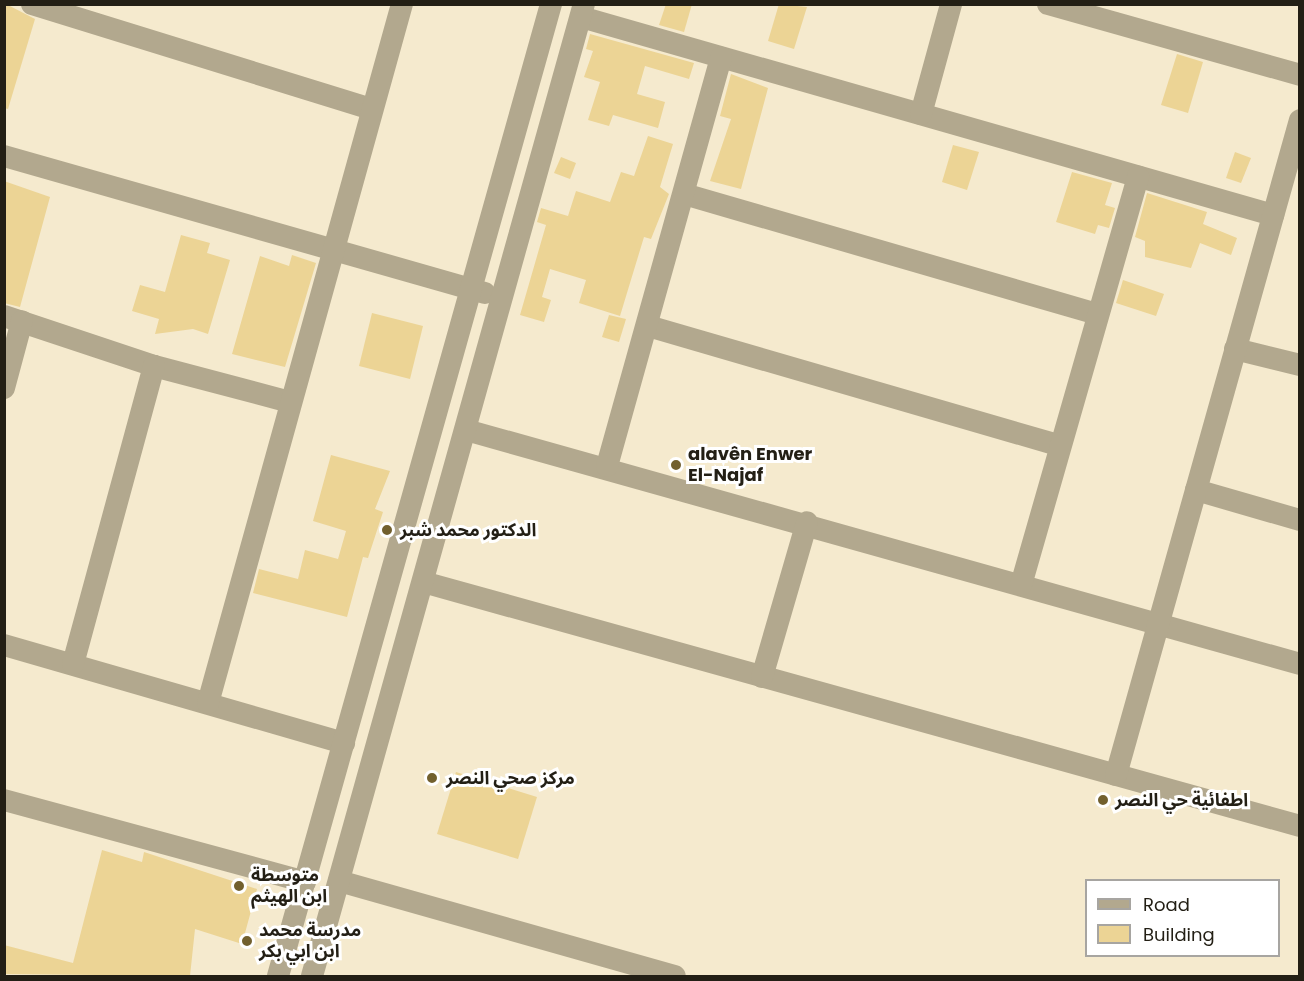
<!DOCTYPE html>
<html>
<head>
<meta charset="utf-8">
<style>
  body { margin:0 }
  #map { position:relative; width:1304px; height:981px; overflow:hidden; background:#f5eace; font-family:Poppins,"Noto Sans Arabic",sans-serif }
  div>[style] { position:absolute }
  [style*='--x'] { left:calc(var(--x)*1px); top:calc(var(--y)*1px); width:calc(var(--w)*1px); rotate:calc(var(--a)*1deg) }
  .building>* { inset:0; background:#ecd495 }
  .minor>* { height:22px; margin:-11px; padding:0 11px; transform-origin:11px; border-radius:11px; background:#b2a88e }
  .dots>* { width:16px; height:16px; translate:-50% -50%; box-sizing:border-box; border:3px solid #fff; border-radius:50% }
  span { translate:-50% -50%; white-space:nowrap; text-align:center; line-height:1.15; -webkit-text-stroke:6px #fff; paint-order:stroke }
  .poi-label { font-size:18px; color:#231f15; font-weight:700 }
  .left { translate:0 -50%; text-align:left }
  .frame { position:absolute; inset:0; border:6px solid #231f15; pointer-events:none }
  .legend { position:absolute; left:1085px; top:879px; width:195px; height:78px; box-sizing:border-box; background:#fff; border:2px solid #a7a5a1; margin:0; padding:8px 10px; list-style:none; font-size:18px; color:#231f15 }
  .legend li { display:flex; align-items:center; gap:12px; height:30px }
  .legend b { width:30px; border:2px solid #a7a5a1 }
</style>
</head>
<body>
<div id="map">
  <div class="building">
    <div style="clip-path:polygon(6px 4px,35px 19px,8px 109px,4px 108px)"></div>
    <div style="clip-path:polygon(666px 4px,692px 4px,684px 32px,659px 25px)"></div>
    <div style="clip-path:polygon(779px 4px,807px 7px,794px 49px,768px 41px)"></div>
    <div style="clip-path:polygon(590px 34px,694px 63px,689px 79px,645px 66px,637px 94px,665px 102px,658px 128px,613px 115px,609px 126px,588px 120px,600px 82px,584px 77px,593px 51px,586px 49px)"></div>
    <div style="clip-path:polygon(1177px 54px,1203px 62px,1188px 113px,1161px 105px)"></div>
    <div style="clip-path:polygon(731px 74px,768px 88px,741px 189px,710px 181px,731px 119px,720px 116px)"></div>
    <div style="clip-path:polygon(648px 136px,673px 144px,660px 187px,669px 194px,651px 239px,644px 237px,620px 316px,579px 303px,586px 280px,550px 269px,542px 297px,551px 300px,544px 322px,520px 315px,546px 225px,537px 222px,541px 208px,568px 216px,576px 191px,610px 202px,621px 172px,634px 176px)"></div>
    <div style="clip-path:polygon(953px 145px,979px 152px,967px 190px,942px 182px)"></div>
    <div style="clip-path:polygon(1235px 152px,1251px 158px,1241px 183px,1226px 178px)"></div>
    <div style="clip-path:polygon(561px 157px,576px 163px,570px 179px,554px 173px)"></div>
    <div style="clip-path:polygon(1072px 172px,1112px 183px,1105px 205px,1115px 208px,1109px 228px,1098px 225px,1095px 234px,1056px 222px)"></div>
    <div style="clip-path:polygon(4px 181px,50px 197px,20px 307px,4px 303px)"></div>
    <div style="clip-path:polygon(1147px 193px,1207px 212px,1203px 224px,1237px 238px,1231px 255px,1200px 243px,1191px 268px,1145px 257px,1145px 241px,1135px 237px)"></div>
    <div style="clip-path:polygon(181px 235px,210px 243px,207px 253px,230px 260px,208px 334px,193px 329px,155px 334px,159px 319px,132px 311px,140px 285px,165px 292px)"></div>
    <div style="clip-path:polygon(292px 255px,316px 263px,285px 367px,232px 354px,260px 256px,289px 266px)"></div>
    <div style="clip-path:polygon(1123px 280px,1164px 294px,1156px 316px,1116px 303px)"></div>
    <div style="clip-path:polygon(372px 313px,423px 326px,410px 379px,359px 366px)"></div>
    <div style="clip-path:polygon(609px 315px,626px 319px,619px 342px,602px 337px)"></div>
    <div style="clip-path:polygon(331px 455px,390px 471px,375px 509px,383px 512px,368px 558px,363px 557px,347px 617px,253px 593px,259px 569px,298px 579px,305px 550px,338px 559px,346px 531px,313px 521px)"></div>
    <div style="clip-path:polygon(456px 772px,537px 797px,518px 859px,437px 834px)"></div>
    <div style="clip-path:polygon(102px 850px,142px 862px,144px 852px,257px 889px,242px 944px,195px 929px,190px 976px,4px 974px,4px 945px,73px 963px)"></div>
  </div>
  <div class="minor">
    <div style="--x:32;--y:4;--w:356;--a:17.2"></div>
    <div style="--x:1048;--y:4;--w:262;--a:15.7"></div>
    <div style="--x:581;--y:17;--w:720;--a:15.97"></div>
    <div style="--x:921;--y:114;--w:114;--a:-74.7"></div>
    <div style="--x:4;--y:156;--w:500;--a:15.9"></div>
    <div style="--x:684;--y:194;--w:431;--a:16.2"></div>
    <div style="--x:4;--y:316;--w:158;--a:18.4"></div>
    <div style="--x:154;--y:366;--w:141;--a:14.8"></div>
    <div style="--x:648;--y:326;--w:429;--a:16.2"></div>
    <div style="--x:1235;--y:349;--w:67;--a:13.8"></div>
    <div style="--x:4;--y:388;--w:69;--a:-75"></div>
    <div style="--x:466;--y:430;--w:866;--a:15.67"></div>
    <div style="--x:607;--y:466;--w:424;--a:-74.4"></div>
    <div style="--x:1196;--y:490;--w:108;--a:16.1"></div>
    <div style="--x:423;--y:582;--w:910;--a:15.55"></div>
    <div style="--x:1021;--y:585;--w:425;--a:-74"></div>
    <div style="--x:4;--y:645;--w:354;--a:16.1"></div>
    <div style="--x:73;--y:664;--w:309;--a:-74.8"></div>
    <div style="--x:762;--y:677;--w:161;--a:-73.8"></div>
    <div style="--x:208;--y:703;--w:725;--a:-74.49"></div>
    <div style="--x:1116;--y:775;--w:680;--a:-74.31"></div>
    <div style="--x:4;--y:800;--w:312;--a:15.2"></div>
    <div style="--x:339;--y:881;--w:349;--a:15.8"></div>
    <div style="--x:278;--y:976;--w:1010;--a:-74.31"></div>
    <div style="--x:312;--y:976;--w:1009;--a:-74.37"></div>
  </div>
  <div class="dots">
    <div style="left:676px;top:465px;background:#72602e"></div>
    <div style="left:387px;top:530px;background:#72602e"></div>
    <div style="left:432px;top:778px;background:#72602e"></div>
    <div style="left:1103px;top:800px;background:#72602e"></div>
    <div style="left:239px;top:886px;background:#72602e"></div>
    <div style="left:247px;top:941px;background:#72602e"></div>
  </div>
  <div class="poi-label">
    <span class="left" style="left:688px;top:465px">alavên Enwer<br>El-Najaf</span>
    <span class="left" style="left:400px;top:530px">الدكتور محمد شبر</span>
    <span class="left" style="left:446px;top:778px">مركز صحي النصر</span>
    <span class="left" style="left:1115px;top:800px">اطفائية حي النصر</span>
    <span class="left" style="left:251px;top:886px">متوسطة<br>ابن الهيثم</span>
    <span class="left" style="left:259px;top:941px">مدرسة محمد<br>ابن ابي بكر</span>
  </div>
  <div class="frame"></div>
  <ul class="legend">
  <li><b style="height:8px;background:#b2a88e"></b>Road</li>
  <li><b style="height:16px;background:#ecd495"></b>Building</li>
  </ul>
</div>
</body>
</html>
